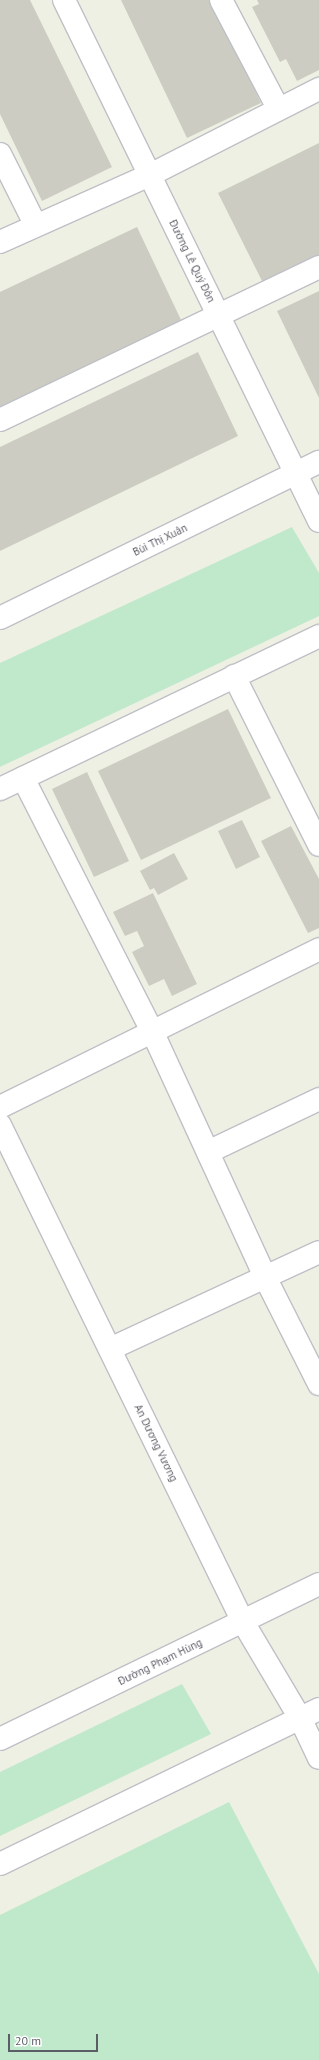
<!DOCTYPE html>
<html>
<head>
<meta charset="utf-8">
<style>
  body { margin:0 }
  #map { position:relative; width:319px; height:2060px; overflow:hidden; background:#eff0e4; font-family:"PT Sans",sans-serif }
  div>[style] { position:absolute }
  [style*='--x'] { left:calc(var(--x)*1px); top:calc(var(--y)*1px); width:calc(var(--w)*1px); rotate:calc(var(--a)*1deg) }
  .green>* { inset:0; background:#bfe9ca }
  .building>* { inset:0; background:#cdccc3 }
  .roads { filter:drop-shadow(1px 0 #bec0c6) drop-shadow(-1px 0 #bec0c6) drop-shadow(0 1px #bec0c6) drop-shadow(0 -1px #bec0c6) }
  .street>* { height:22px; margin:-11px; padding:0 11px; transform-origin:11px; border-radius:11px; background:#fff }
  .secondary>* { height:22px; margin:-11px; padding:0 11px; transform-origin:11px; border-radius:11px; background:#fff }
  span { translate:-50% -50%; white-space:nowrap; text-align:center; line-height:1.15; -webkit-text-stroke:3.5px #fff; paint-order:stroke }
  .street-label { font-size:11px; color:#5c5e66 }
  .scale { position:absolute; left:8px; top:2034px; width:90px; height:18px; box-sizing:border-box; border:2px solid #5c5e66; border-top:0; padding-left:5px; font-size:12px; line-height:14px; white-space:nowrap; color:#5c5e66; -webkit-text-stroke:3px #fff; paint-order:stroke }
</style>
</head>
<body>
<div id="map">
  <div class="green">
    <div style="clip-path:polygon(292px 527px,319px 573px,319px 616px,0 767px,0 663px)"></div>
    <div style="clip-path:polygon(182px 1684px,211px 1734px,0 1836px,0 1772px)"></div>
    <div style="clip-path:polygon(229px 1802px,319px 1974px,319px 2060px,0 2060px,0 1915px)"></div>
  </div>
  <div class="building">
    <div style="clip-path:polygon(0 0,30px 0,112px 167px,42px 201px,0 114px)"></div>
    <div style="clip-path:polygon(121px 0,212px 0,261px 103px,187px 138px)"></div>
    <div style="clip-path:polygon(257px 0,319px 0,319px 70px,297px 81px,286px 59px,280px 62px,252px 7px,259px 4px)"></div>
    <div style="clip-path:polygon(319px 143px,319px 255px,263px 283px,218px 193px)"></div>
    <div style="clip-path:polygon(137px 227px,182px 322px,0 409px,0 292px)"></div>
    <div style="clip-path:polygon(319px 291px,319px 398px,277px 311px)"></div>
    <div style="clip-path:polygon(198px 352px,238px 436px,0 551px,0 447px)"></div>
    <div style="clip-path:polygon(228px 709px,271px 798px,141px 860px,98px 771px)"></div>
    <div style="clip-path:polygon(87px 772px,129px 861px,94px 877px,52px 789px)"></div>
    <div style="clip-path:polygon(242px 820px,260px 857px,236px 869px,218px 831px)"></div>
    <div style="clip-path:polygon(291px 826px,319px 879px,319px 928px,308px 933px,261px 841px)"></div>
    <div style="clip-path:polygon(174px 853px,188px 879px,158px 895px,154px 888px,150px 890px,140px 871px)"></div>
    <div style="clip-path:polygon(153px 893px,197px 984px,172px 996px,164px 979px,149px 986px,132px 952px,144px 946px,137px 931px,125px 936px,113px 912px)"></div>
  </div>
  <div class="roads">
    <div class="street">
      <div style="--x:64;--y:0;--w:580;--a:63.92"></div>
      <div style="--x:221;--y:0;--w:122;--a:62.2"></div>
      <div style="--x:0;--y:154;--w:78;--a:63.4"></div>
      <div style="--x:0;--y:242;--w:164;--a:-24.1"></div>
      <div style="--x:150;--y:175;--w:190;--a:-27"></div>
      <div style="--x:0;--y:420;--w:354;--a:-25.6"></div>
      <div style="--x:0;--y:618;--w:355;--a:-26.1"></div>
      <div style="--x:234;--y:676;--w:189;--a:63.3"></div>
      <div style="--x:23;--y:778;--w:284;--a:63"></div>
      <div style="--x:152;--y:1031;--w:271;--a:65.3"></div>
      <div style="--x:265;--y:1277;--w:120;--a:63.2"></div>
      <div style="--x:0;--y:789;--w:354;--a:-25.6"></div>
      <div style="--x:0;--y:1107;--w:356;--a:-26.3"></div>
      <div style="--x:0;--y:1125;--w:553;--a:63.94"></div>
      <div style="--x:243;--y:1622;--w:112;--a:59.3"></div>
      <div style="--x:300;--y:1718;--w:44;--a:64.6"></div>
      <div style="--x:208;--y:1152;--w:123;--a:-25.5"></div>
      <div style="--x:110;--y:1349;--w:230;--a:-24.9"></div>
    </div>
    <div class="secondary">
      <div style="--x:0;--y:1739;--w:355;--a:-25.9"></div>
      <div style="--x:0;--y:1864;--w:355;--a:-25.9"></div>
    </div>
  </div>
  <div class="street-label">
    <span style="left:192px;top:261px;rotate:64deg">Đường Lê Quý Đôn</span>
    <span style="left:160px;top:540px;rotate:-26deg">Bùi Thị Xuân</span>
    <span style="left:156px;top:1443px;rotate:64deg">An Dương Vương</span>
    <span style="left:160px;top:1662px;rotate:-26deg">Đường Phạm Hùng</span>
  </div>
  <div class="scale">20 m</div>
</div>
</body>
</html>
